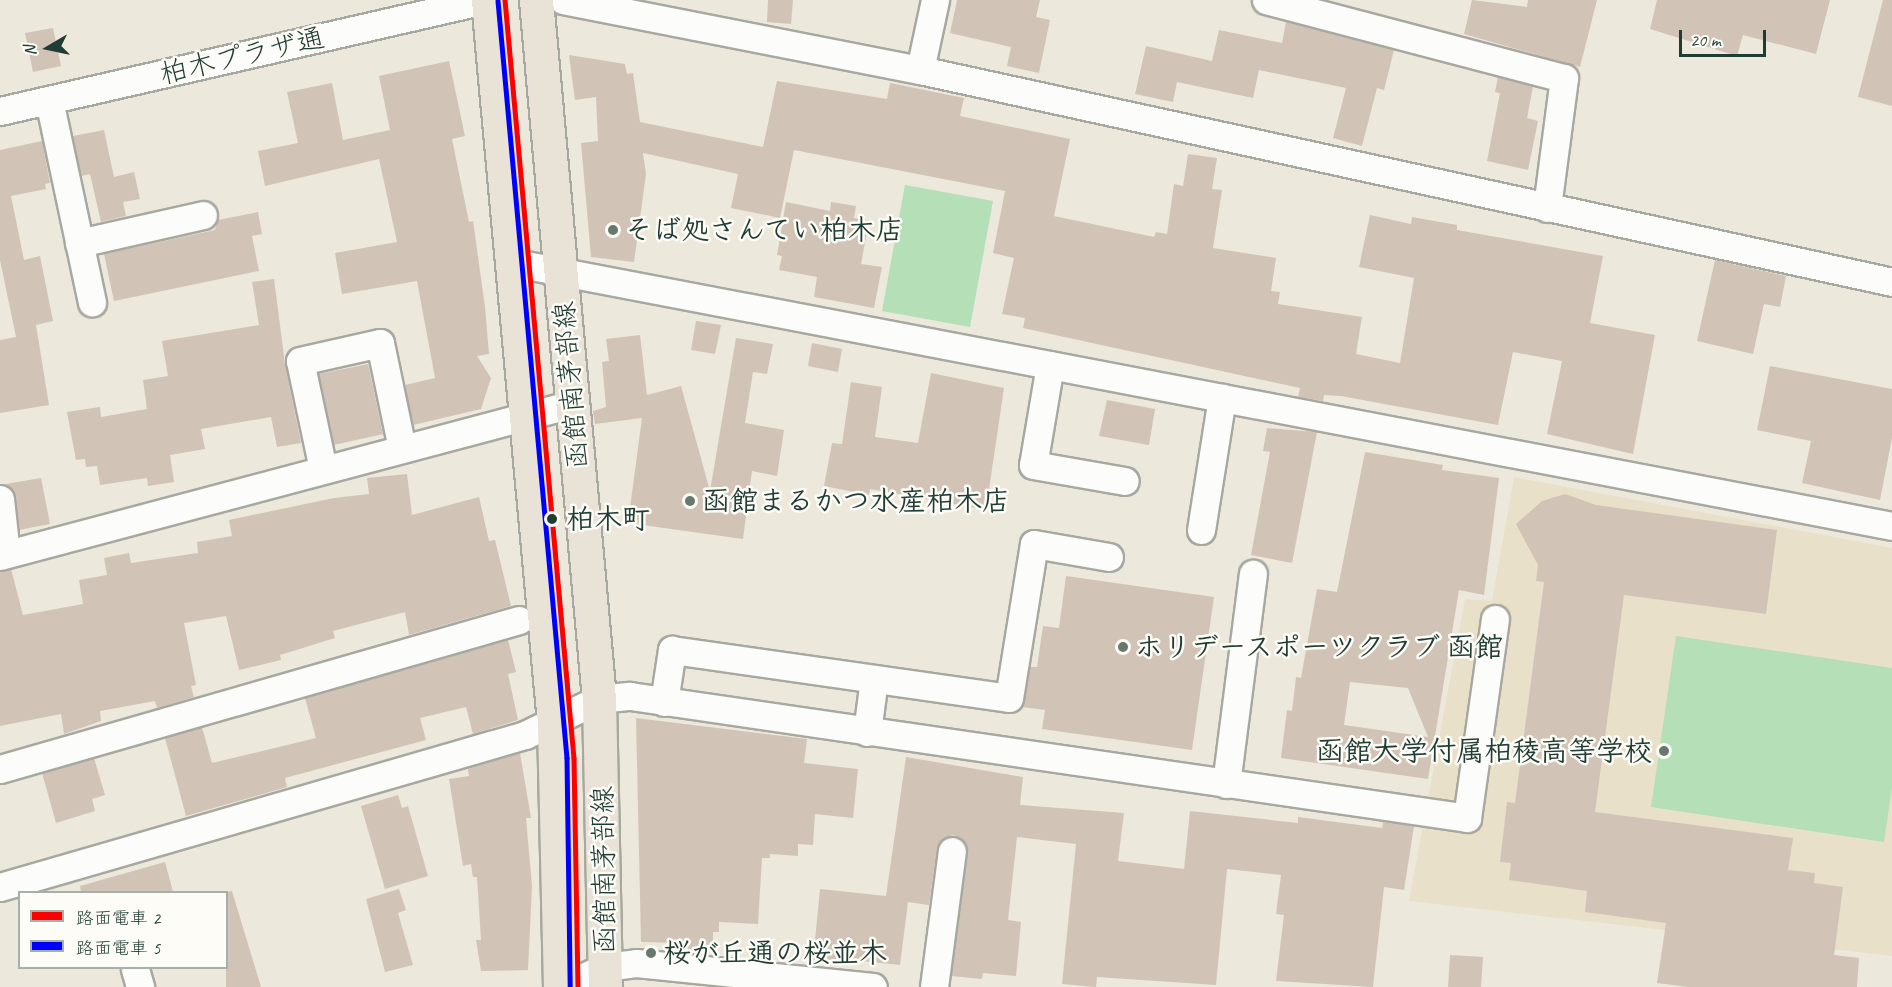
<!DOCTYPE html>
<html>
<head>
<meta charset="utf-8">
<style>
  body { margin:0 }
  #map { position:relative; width:1892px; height:987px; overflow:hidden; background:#ece8db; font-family:Caveat,"Klee One",sans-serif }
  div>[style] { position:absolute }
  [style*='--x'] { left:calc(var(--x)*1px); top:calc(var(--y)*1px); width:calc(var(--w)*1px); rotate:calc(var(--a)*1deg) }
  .built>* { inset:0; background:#e9e0c9 }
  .green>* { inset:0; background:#b4dfb7 }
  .building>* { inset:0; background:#d2c3b7 }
  .roads { filter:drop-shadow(2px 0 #a7a8a0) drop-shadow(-2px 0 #a7a8a0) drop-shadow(0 2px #a7a8a0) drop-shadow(0 -2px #a7a8a0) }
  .minor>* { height:27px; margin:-13.5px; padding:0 13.5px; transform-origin:13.5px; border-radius:13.5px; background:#fcfcfa }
  .major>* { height:33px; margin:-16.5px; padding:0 16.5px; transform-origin:16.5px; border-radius:16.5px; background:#e9e3d7 }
  .tram-1>* { height:4.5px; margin:-2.25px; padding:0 2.25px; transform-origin:2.25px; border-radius:2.25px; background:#f00 }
  .tram-2>* { height:4.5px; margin:-2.25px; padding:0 2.25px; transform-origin:2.25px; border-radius:2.25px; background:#00f }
  .dots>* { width:16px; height:16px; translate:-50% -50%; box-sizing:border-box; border:3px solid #fdfcf7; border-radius:50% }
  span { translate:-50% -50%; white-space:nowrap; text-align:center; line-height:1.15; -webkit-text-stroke:5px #fdfcf7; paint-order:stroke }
  .street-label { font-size:28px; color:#1f3d34 }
  .poi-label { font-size:28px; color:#1f3d34; font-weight:700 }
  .left { translate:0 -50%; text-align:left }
  .right { translate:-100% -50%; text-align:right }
  .stop-label { font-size:28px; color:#1f3d34; font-weight:700 }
  .legend { position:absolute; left:18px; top:891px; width:210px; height:78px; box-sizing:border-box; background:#fdfcf7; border:2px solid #a4b0a9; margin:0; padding:8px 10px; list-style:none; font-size:18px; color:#1f3d34 }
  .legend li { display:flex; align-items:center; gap:12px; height:30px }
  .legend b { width:30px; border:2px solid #a4b0a9 }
  .north { position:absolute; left:18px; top:18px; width:60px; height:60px; -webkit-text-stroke:4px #fdfcf7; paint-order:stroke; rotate:261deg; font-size:16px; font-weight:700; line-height:24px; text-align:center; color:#1f3d34 }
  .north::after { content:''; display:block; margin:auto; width:21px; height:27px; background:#1f3d34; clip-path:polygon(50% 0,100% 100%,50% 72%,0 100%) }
  .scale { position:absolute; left:1679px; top:30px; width:87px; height:27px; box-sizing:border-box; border:3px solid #1f3d34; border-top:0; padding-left:8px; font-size:18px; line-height:21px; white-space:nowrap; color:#1f3d34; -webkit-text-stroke:4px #fdfcf7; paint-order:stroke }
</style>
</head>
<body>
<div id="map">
  <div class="built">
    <div style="clip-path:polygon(1514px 477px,1892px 548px,1892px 956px,1409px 901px,1465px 599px,1492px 601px)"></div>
  </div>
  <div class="green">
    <div style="clip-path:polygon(905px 185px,993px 201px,970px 327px,882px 311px)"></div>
    <div style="clip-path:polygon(1676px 636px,1892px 668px,1892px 788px,1884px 842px,1651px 807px)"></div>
  </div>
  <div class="building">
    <div style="clip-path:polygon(768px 0,793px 0,791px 24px,767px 22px)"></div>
    <div style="clip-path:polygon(957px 0,1040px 0,1036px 17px,1050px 20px,1039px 73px,1007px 66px,1011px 47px,950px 33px)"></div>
    <div style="clip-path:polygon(1472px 0,1527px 7px,1528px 0,1597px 0,1580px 67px,1464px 34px)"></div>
    <div style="clip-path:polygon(1657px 0,1830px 0,1816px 54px,1743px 35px,1737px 56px,1650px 29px)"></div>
    <div style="clip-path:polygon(1883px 0,1892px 0,1892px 106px,1858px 97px)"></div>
    <div style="clip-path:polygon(1286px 22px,1394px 50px,1384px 90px,1377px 88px,1362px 146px,1333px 138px,1346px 88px,1259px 70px,1253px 98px,1177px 82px,1173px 102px,1135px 94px,1146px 46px,1212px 61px,1219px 30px,1282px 43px)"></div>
    <div style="clip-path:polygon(53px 28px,61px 66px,33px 72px,25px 33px)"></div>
    <div style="clip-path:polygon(569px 55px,625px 64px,627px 74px,633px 73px,640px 122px,763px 147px,777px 81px,887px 99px,890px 83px,964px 98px,960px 116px,1070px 139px,1054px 216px,1154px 237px,1156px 232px,1167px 234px,1174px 184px,1183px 186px,1188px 154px,1217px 158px,1212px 189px,1222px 190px,1213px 248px,1276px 258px,1271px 291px,1280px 292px,1278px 304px,1362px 317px,1356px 354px,1400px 363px,1414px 278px,1359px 267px,1370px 215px,1411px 224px,1412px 217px,1457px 225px,1457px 230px,1603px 256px,1590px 323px,1655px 335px,1633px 454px,1547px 434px,1562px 361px,1513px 352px,1498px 425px,1341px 396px,1324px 395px,1323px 401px,1298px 397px,1300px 388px,1023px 328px,1025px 318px,1002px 314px,1014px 258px,993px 253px,1005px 191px,794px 150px,780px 218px,731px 208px,738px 174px,643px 153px,646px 174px,634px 262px,591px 257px,581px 143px,598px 141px,596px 97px,575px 100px)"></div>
    <div style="clip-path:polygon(449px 61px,465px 136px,452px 139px,469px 222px,473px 221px,485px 307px,489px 354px,477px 356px,491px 378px,481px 409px,413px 425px,405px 385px,435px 378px,417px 281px,342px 294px,335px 253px,397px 242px,379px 159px,265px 186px,258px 151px,298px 143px,287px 92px,332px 83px,343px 140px,390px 130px,379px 76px)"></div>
    <div style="clip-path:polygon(1498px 77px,1533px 86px,1527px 118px,1538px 121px,1528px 170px,1487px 161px,1500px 93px,1495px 92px)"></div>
    <div style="clip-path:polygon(104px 130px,114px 177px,134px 172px,140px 199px,123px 202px,126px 216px,101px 222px,90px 174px,81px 176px,73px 136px)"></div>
    <div style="clip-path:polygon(42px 141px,50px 183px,45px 184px,46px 189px,11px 196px,24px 260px,40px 256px,53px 321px,36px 325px,49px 405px,0 413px,0 340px,16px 337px,0 260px,0 150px)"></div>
    <div style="clip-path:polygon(786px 202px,830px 211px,831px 202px,856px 206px,854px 218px,869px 221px,861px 264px,882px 267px,874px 308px,814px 297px,817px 277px,779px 270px,782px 256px,777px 255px)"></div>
    <div style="clip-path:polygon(258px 212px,262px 234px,252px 236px,259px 271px,114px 301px,104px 254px,215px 230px,218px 220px)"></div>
    <div style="clip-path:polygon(1715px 260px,1786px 276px,1780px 307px,1764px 304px,1753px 354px,1697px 341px)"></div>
    <div style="clip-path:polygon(274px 279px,285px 364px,301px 443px,277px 447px,271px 417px,201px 429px,205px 449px,170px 455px,174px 482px,148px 486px,147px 478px,100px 485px,97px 466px,86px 467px,85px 459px,76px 460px,67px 412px,100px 407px,101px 417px,147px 409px,143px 380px,168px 376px,162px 341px,259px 325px,252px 282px)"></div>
    <div style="clip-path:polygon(696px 321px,721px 325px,715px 354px,691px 350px)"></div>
    <div style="clip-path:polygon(640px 335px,647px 395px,681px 386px,710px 491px,736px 338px,773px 344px,767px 374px,753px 372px,745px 423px,784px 430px,777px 476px,752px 471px,743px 539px,628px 523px,642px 418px,595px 424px,593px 411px,606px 407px,602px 362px,609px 361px,606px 339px)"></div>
    <div style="clip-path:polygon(812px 343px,842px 349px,838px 372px,808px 366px)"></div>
    <div style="clip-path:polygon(368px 364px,383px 434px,334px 445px,319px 374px)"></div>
    <div style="clip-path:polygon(1770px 366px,1892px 389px,1892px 438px,1880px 500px,1802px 483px,1811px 441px,1757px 430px)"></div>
    <div style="clip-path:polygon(931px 373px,1004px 388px,986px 510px,870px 489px,869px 495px,824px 486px,832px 443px,842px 444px,851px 382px,882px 387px,875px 437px,918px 443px)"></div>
    <div style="clip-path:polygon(1107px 400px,1155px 409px,1149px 445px,1099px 436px)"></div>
    <div style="clip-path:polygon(1267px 428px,1317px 432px,1292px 563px,1251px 555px,1270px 452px,1263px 451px)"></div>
    <div style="clip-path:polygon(evenodd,1365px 452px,1443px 465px,1442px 470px,1499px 478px,1484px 595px,1459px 590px,1428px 779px,1281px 758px,1287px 710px,1292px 711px,1296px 677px,1301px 678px,1317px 589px,1337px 592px,1365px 452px,1350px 682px,1408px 688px,1428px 737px,1344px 725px,1350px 682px)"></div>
    <div style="clip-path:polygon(407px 474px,412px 515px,479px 497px,489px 541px,495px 540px,511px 606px,409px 635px,405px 612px,333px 631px,335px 638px,280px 655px,281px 660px,239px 670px,226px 616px,184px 623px,196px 685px,191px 686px,194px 697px,157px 708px,155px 701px,100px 711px,101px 721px,64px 734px,61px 714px,0 726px,0 571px,11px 569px,23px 615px,83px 604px,79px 580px,107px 575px,104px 558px,129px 553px,131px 563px,198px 553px,197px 542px,232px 536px,229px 520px,334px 498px,369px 494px,367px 478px)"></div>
    <div style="clip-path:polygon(41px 478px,50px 524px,19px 530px,16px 497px,6px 484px)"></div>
    <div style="clip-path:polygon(1565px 494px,1596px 505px,1777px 530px,1766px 614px,1624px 595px,1595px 812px,1793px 838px,1788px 870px,1815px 873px,1814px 883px,1843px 887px,1834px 955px,1859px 958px,1857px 987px,1688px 987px,1657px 983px,1666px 923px,1585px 912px,1587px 891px,1509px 880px,1511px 863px,1500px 862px,1507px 802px,1515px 803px,1544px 582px,1536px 581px,1538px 565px,1516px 524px,1542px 501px)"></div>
    <div style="clip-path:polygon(1066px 576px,1214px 597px,1192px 750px,1042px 729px,1045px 710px,1022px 707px,1030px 667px,1037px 667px,1043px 626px,1059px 628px)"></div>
    <div style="clip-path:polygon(508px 640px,516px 672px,508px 674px,518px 720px,473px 734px,466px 707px,420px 718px,426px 740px,285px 778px,287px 787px,186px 816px,165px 738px,202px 727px,212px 763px,316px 738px,305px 698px)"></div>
    <div style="clip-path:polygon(636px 718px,807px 739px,804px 763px,858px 769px,853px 818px,815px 814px,813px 845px,798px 844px,798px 856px,770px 854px,770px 858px,762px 858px,758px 924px,719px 922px,719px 932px,713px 932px,713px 950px,687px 950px,687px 943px,641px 942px)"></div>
    <div style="clip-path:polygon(520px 753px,531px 818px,526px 818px,532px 886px,528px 970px,481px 971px,476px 940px,481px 940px,477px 877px,473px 877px,471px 864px,463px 866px,449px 779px,469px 776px,468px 769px)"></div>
    <div style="clip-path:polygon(906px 757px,1023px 777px,1020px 805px,1124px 813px,1118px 861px,1184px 869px,1190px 811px,1298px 823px,1298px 817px,1382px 828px,1383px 822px,1414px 826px,1404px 890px,1384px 887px,1373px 987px,1276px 981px,1284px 915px,1276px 914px,1281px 875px,1227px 869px,1216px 985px,1097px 977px,1096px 987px,1062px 984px,1076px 844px,1017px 837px,1008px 920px,1021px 922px,1016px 976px,983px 973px,982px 979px,951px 976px,968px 853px,962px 839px,953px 835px,940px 841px,937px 848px,929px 905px,908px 902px,900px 965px,851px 960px,851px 965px,813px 961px,820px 889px,886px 896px)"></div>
    <div style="clip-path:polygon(94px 758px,105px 795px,92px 799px,95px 811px,56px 823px,42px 773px)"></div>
    <div style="clip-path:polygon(398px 795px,402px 808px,408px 806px,428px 876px,385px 889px,361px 806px)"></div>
    <div style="clip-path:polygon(165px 862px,173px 892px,81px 892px,80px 886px)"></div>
    <div style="clip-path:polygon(399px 889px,406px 910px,398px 913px,413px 965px,385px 972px,366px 899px)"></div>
    <div style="clip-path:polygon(232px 891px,261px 987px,226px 987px,226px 892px)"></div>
    <div style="clip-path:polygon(1450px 955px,1483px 957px,1481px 987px,1448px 987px)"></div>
  </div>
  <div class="roads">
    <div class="minor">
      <div style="--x:563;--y:0;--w:364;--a:11.1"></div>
      <div style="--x:920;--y:70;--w:995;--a:12.3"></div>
      <div style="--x:1266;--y:0;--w:308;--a:14.7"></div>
      <div style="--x:1564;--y:78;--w:131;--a:97.5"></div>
      <div style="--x:920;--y:70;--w:72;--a:-77.9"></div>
      <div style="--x:49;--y:100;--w:207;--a:78"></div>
      <div style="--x:0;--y:111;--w:498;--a:-12.9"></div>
      <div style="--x:79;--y:243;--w:127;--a:-12.7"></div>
      <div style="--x:510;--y:262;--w:1407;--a:10.81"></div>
      <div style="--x:1050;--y:365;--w:101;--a:99.6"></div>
      <div style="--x:1033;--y:465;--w:93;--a:9.9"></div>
      <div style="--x:323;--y:469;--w:110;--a:-102"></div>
      <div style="--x:300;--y:361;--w:82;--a:-12.7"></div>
      <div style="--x:380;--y:343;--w:107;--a:78.2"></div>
      <div style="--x:0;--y:499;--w:55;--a:83.8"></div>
      <div style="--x:1201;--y:530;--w:134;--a:-81"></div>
      <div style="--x:0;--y:556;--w:592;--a:-14.88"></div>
      <div style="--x:664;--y:702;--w:53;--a:-81.3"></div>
      <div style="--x:672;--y:650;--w:340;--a:8.1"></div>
      <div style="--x:1009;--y:698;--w:156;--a:-80.8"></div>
      <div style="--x:1034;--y:544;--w:76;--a:9.8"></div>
      <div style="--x:867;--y:732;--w:53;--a:-82.5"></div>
      <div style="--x:0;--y:769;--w:540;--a:-16.02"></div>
      <div style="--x:1226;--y:784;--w:212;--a:-82.7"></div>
      <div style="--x:0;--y:887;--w:547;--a:-16.15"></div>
      <div style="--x:525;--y:735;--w:82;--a:-25.9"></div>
      <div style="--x:599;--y:699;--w:31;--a:-6"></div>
      <div style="--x:630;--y:696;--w:846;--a:8.29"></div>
      <div style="--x:1467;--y:818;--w:201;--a:-82"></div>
      <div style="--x:135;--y:969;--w:19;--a:74"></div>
      <div style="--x:562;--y:987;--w:47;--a:-24.9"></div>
      <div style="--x:605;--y:967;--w:31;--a:-7"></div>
      <div style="--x:636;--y:963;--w:238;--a:5.8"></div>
      <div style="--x:934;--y:987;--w:137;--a:-82.5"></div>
    </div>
    <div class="major">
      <div style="--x:488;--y:0;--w:726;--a:84.78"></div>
      <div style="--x:554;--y:723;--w:264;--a:88.7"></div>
      <div style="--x:536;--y:0;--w:702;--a:84.85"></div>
      <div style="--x:599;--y:699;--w:288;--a:88.8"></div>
    </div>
  </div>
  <div class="tram-1">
    <div style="--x:505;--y:0;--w:761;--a:84.8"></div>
    <div style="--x:574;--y:758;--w:229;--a:89"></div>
  </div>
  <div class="tram-2">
    <div style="--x:498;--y:1;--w:760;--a:84.79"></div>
    <div style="--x:567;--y:758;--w:229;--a:89.2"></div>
  </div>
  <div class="dots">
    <div style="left:613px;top:230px;background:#67796e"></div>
    <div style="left:690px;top:501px;background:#67796e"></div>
    <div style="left:552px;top:519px;background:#1f3d34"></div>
    <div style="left:1123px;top:647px;background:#67796e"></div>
    <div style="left:1664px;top:751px;background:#67796e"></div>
    <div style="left:651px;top:953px;background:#67796e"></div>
  </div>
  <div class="street-label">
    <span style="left:242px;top:56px;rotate:-13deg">柏木プラザ通</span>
    <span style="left:571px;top:385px;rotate:-95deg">函館南茅部線</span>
    <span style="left:604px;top:870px;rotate:-91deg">函館南茅部線</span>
  </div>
  <div class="poi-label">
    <span class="left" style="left:625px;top:230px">そば処さんてい柏木店</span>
    <span class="left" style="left:702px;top:501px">函館まるかつ水産柏木店</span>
    <span class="left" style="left:1135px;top:647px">ホリデースポーツクラブ 函館</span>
    <span class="right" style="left:1652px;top:751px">函館大学付属柏稜高等学校</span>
    <span class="left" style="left:663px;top:953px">桜が丘通の桜並木</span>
  </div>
  <div class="stop-label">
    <span class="left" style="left:566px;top:519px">柏木町</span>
  </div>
  <ul class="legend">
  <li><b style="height:8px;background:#f00"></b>路面電車 2</li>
  <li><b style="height:8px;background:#00f"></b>路面電車 5</li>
  </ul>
  <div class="north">N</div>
  <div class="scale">20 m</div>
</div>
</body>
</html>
